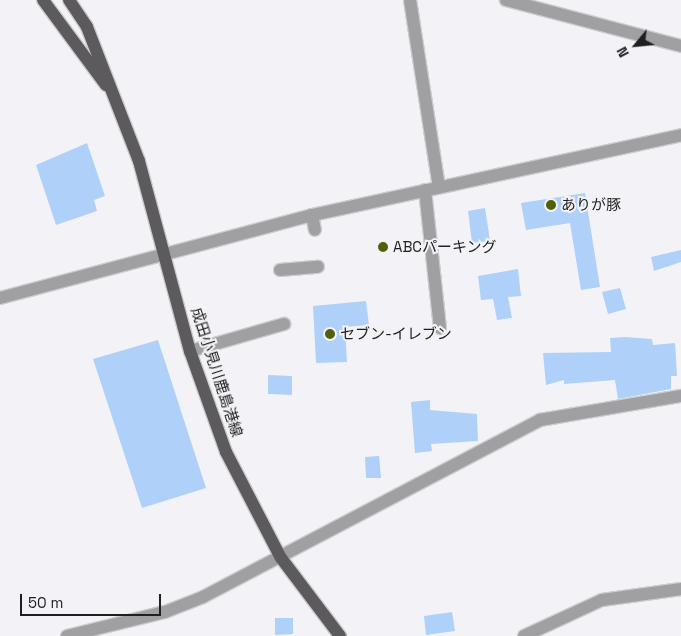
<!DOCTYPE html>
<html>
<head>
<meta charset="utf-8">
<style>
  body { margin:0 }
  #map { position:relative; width:681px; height:636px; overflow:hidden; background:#f3f3f7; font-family:"Space Grotesk","Noto Sans JP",sans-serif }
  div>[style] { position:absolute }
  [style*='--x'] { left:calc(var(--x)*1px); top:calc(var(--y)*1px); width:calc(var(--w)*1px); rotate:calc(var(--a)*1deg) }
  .building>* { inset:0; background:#afd0f8 }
  .roads { filter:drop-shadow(1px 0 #cdcdd0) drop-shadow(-1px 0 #cdcdd0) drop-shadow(0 1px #cdcdd0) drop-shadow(0 -1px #cdcdd0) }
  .minor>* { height:12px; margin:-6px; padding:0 6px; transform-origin:6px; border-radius:6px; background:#a09fa1 }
  .major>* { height:12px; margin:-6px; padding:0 6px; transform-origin:6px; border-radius:6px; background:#5c5a5d }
  .dots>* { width:14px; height:14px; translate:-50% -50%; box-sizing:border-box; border:2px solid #f3f3f7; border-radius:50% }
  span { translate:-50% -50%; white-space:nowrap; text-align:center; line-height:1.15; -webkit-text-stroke:4px #f3f3f7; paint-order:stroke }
  .poi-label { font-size:15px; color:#1f1f21 }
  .left { translate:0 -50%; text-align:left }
  .street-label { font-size:15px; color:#1f1f21 }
  .north { position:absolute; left:611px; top:20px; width:50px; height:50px; -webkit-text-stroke:4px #f3f3f7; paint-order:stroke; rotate:242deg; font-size:14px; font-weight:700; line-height:20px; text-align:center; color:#1f1f21 }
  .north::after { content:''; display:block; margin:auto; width:18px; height:22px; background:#1f1f21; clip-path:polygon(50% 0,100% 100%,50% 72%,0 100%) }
  .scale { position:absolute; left:20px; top:594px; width:141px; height:22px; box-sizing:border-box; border:2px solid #1f1f21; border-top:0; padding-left:6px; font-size:15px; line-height:18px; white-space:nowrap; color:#1f1f21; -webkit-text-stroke:4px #f3f3f7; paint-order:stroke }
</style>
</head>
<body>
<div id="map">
  <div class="building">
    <div style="clip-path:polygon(87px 143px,105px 196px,94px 200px,97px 211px,56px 225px,36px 165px)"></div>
    <div style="clip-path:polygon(585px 193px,600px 287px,581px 290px,570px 223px,526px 230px,521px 203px)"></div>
    <div style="clip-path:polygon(485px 208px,490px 241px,472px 243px,468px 211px)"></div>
    <div style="clip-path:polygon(681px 250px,681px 262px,654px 271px,651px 257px)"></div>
    <div style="clip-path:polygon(518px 269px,521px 296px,508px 297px,512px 318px,497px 320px,493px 299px,481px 300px,478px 276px)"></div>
    <div style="clip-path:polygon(620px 288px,626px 309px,608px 314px,602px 292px)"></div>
    <div style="clip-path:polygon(366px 301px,369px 325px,345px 327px,347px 362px,316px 363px,313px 306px)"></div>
    <div style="clip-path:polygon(625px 337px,652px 339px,653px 345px,675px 343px,677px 376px,671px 376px,671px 389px,618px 399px,615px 380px,564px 384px,564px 380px,546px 385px,543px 353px,611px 352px,610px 338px)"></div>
    <div style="clip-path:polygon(158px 340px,206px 488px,142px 508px,93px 359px)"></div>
    <div style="clip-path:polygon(268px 375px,292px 376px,292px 395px,268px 394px)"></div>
    <div style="clip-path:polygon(430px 400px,430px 410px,477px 414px,478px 441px,431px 444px,432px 451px,415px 453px,411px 402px)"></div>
    <div style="clip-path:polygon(379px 456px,381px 478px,366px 478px,365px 457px)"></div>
    <div style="clip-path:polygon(452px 612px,455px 631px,426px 635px,424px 616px)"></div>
    <div style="clip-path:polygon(275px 618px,293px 618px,293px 634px,275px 635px)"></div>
  </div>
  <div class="roads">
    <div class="minor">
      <div style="--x:410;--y:0;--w:189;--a:81.2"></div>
      <div style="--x:506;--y:0;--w:181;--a:14.7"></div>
      <div style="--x:425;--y:190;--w:139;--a:83.8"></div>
      <div style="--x:312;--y:215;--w:15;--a:79"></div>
      <div style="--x:280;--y:270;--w:38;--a:-5"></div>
      <div style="--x:0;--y:298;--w:323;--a:-14.9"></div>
      <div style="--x:312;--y:215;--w:378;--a:-12.2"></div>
      <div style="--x:190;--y:351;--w:98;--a:-16"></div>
      <div style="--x:67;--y:636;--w:101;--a:-13.8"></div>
      <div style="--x:165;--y:612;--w:41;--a:-21.5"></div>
      <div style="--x:203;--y:597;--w:381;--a:-27.7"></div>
      <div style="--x:540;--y:420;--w:143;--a:-9.7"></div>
      <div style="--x:524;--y:636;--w:86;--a:-24.8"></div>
      <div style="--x:602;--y:600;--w:80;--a:-7.9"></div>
    </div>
    <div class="major">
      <div style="--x:43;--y:0;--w:106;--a:53.5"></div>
      <div style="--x:69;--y:0;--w:32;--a:56"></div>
      <div style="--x:87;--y:27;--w:144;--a:68.8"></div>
      <div style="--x:139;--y:161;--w:197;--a:75"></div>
      <div style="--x:190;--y:351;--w:107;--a:70.4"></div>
      <div style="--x:226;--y:452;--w:119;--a:62.6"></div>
      <div style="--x:281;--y:558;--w:98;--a:52.9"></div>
    </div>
  </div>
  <div class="dots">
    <div style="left:551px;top:205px;background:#506108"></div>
    <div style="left:383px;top:247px;background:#506108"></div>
    <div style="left:330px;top:334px;background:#506108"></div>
  </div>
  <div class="poi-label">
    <span class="left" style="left:561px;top:205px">ありが豚</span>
    <span class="left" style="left:393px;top:247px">ABCパーキング</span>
    <span class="left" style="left:340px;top:334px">セブン-イレブン</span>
  </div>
  <div class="street-label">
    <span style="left:217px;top:372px;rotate:72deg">成田小見川鹿島港線</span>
  </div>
  <div class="north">N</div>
  <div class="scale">50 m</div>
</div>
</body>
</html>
